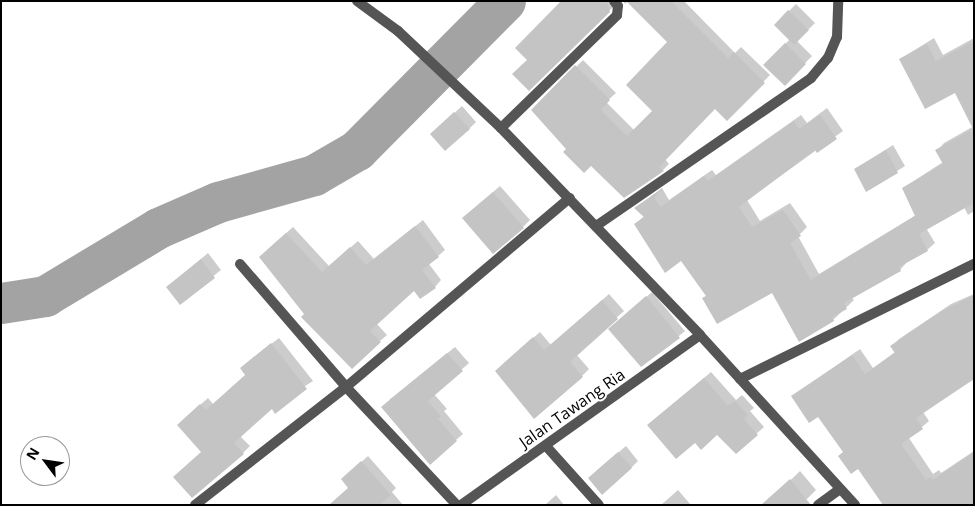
<!DOCTYPE html>
<html>
<head>
<meta charset="utf-8">
<style>
  body { margin:0 }
  #map { position:relative; width:975px; height:506px; overflow:hidden; background:#fff; font-family:"Open Sans",sans-serif }
  div>[style] { position:absolute }
  [style*='--x'] { left:calc(var(--x)*1px); top:calc(var(--y)*1px); width:calc(var(--w)*1px); rotate:calc(var(--a)*1deg) }
  .shadow>* { inset:0; background:#0003 }
  .river>* { height:41px; margin:-20.5px; padding:0 20.5px; transform-origin:20.5px; border-radius:20.5px; background:#a3a3a3 }
  .building>* { inset:0; background:#c4c4c4 }
  .minor>* { height:10px; margin:-5px; padding:0 5px; transform-origin:5px; border-radius:5px; background:#555 }
  .tertiary>* { height:10px; margin:-5px; padding:0 5px; transform-origin:5px; border-radius:5px; background:#555 }
  span { translate:-50% -50%; white-space:nowrap; text-align:center; line-height:1.15; -webkit-text-stroke:4px #fff; paint-order:stroke }
  .street-label { font-size:16px; color:#000 }
  .frame { position:absolute; inset:0; border:2px solid #000; pointer-events:none }
  .north { position:absolute; left:20px; top:436px; width:50px; height:50px; box-sizing:border-box; background:#fff; border:1px solid #999; border-radius:50%; rotate:301deg; font-size:14px; font-weight:700; line-height:20px; text-align:center; color:#000 }
  .north::after { content:''; display:block; margin:auto; width:18px; height:22px; background:#000; clip-path:polygon(50% 0,100% 100%,50% 72%,0 100%) }
</style>
</head>
<body>
<div id="map">
  <div class="shadow">
    <div style="clip-path:polygon(563px 1px,616px 1px,616px 4px,529px 89px,528px 60px)"></div>
    <div style="clip-path:polygon(623px 1px,684px 1px,735px 53px,741px 47px,770px 75px,727px 119px,715px 108px,665px 159px,669px 164px,663px 170px,624px 197px,591px 164px,568px 149px,533px 110px,583px 60px,616px 93px,606px 102px,634px 130px,653px 111px,669px 42px,628px 1px,625px 4px)"></div>
    <div style="clip-path:polygon(796px 4px,815px 23px,797px 41px,812px 56px,785px 84px,765px 65px,790px 39px,775px 25px)"></div>
    <div style="clip-path:polygon(934px 38px,943px 55px,974px 38px,974px 211px,968px 215px,964px 207px,926px 228px,935px 243px,927px 250px,907px 262px,900px 270px,852px 298px,854px 300px,833px 320px,772px 292px,704px 298px,707px 295px,682px 260px,636px 224px,644px 216px,636px 208px,662px 188px,669px 200px,712px 170px,716px 175px,801px 115px,807px 123px,827px 108px,843px 131px,747px 200px,760px 221px,790px 203px,807px 227px,798px 236px,819px 274px,916px 215px,903px 188px,943px 162px,937px 151px,944px 143px,974px 126px,955px 91px,900px 59px)"></div>
    <div style="clip-path:polygon(462px 106px,476px 122px,469px 129px,438px 128px)"></div>
    <div style="clip-path:polygon(893px 145px,905px 166px,867px 190px,855px 169px)"></div>
    <div style="clip-path:polygon(500px 186px,530px 220px,523px 227px,471px 211px)"></div>
    <div style="clip-path:polygon(423px 220px,445px 250px,429px 264px,441px 280px,435px 287px,414px 289px,376px 323px,387px 335px,380px 341px,306px 314px,267px 250px,293px 227px,329px 266px,358px 241px,374px 259px)"></div>
    <div style="clip-path:polygon(208px 253px,221px 270px,180px 303px,168px 287px)"></div>
    <div style="clip-path:polygon(652px 292px,685px 331px,642px 366px,616px 324px)"></div>
    <div style="clip-path:polygon(609px 294px,624px 311px,576px 354px,589px 369px,582px 376px,503px 364px,540px 332px,551px 345px)"></div>
    <div style="clip-path:polygon(974px 294px,974px 379px,923px 412px,929px 421px,909px 438px,933px 474px,939px 470px,941px 473px,974px 451px,974px 505px,859px 467px,844px 452px,819px 415px,793px 396px,860px 349px,873px 368px,895px 352px,892px 346px,899px 339px,951px 304px)"></div>
    <div style="clip-path:polygon(279px 338px,313px 381px,272px 407px,240px 436px,250px 446px,243px 453px,202px 452px,185px 418px,208px 398px,213px 404px,247px 374px,249px 361px)"></div>
    <div style="clip-path:polygon(455px 347px,469px 363px,434px 394px,447px 409px,444px 411px,463px 434px,456px 440px,389px 400px)"></div>
    <div style="clip-path:polygon(711px 372px,736px 400px,742px 395px,754px 408px,750px 411px,764px 427px,736px 452px,717px 433px,695px 441px,648px 425px)"></div>
    <div style="clip-path:polygon(626px 446px,638px 461px,631px 468px,596px 471px)"></div>
    <div style="clip-path:polygon(368px 456px,396px 488px,392px 492px,403px 505px,329px 505px,350px 487px,349px 473px)"></div>
    <div style="clip-path:polygon(800px 471px,816px 490px,807px 499px,800px 505px,765px 505px)"></div>
    <div style="clip-path:polygon(678px 490px,691px 505px,661px 505px)"></div>
    <div style="clip-path:polygon(556px 495px,564px 505px,545px 505px)"></div>
  </div>
  <div class="river">
    <div style="--x:1;--y:303;--w:45;--a:-9"></div>
    <div style="--x:45;--y:296;--w:132;--a:-31"></div>
    <div style="--x:158;--y:228;--w:65;--a:-23.4"></div>
    <div style="--x:218;--y:202;--w:100;--a:-15.7"></div>
    <div style="--x:314;--y:175;--w:50;--a:-30.2"></div>
    <div style="--x:357;--y:150;--w:210;--a:-45.2"></div>
  </div>
  <div class="building">
    <div style="clip-path:polygon(561px 1px,607px 1px,610px 12px,529px 91px,512px 74px,527px 60px,515px 48px)"></div>
    <div style="clip-path:polygon(626px 1px,671px 1px,728px 58px,734px 52px,765px 83px,727px 121px,715px 109px,659px 167px,664px 171px,624px 198px,591px 166px,584px 173px,563px 152px,566px 149px,531px 110px,575px 65px,610px 100px,601px 110px,627px 136px,652px 111px,626px 85px,667px 42px)"></div>
    <div style="clip-path:polygon(788px 10px,809px 30px,794px 45px,774px 25px)"></div>
    <div style="clip-path:polygon(974px 41px,974px 203px,919px 234px,928px 251px,899px 267px,901px 271px,844px 303px,847px 309px,832px 317px,834px 321px,799px 342px,772px 293px,717px 324px,702px 298px,706px 296px,681px 261px,665px 273px,634px 224px,644px 217px,634px 208px,663px 188px,654px 198px,661px 207px,704px 176px,708px 181px,794px 121px,799px 129px,820px 115px,837px 139px,817px 153px,815px 150px,739px 207px,752px 227px,783px 210px,801px 236px,790px 243px,811px 280px,915px 216px,902px 188px,943px 164px,935px 150px,973px 129px,955px 93px,925px 109px,899px 59px,927px 44px,936px 61px)"></div>
    <div style="clip-path:polygon(785px 43px,806px 64px,785px 86px,763px 65px)"></div>
    <div style="clip-path:polygon(454px 112px,470px 129px,445px 151px,430px 134px)"></div>
    <div style="clip-path:polygon(886px 150px,898px 173px,866px 192px,854px 169px)"></div>
    <div style="clip-path:polygon(493px 192px,524px 228px,493px 254px,462px 218px)"></div>
    <div style="clip-path:polygon(415px 226px,439px 257px,422px 270px,436px 288px,420px 299px,414px 291px,370px 331px,381px 342px,352px 369px,301px 317px,304px 314px,259px 257px,286px 233px,322px 272px,350px 247px,366px 265px)"></div>
    <div style="clip-path:polygon(201px 259px,215px 278px,180px 305px,166px 287px)"></div>
    <div style="clip-path:polygon(974px 295px,974px 379px,916px 418px,923px 429px,901px 444px,926px 480px,931px 477px,933px 480px,974px 452px,974px 505px,883px 505px,858px 469px,851px 474px,838px 456px,843px 452px,818px 417px,809px 423px,791px 396px,852px 355px,865px 374px,895px 353px,890px 346px,942px 311px)"></div>
    <div style="clip-path:polygon(646px 296px,680px 338px,641px 367px,608px 329px)"></div>
    <div style="clip-path:polygon(602px 300px,618px 319px,570px 362px,583px 377px,534px 419px,495px 371px,533px 337px,544px 350px)"></div>
    <div style="clip-path:polygon(271px 343px,307px 389px,275px 414px,272px 409px,234px 443px,244px 454px,192px 498px,173px 477px,201px 452px,177px 425px,200px 404px,206px 410px,245px 375px,240px 368px)"></div>
    <div style="clip-path:polygon(447px 353px,463px 371px,428px 401px,441px 416px,438px 419px,457px 441px,430px 465px,381px 407px)"></div>
    <div style="clip-path:polygon(704px 378px,728px 406px,735px 401px,748px 415px,744px 419px,758px 435px,736px 454px,717px 435px,701px 450px,695px 443px,676px 459px,647px 425px)"></div>
    <div style="clip-path:polygon(618px 452px,632px 468px,602px 495px,588px 478px)"></div>
    <div style="clip-path:polygon(361px 461px,391px 495px,379px 505px,329px 505px,348px 488px,341px 479px)"></div>
    <div style="clip-path:polygon(790px 479px,811px 505px,761px 505px)"></div>
  </div>
  <div class="minor">
    <div style="--x:501;--y:128;--w:162;--a:-44.2"></div>
    <div style="--x:617;--y:15;--w:9;--a:-84"></div>
    <div style="--x:618;--y:6;--w:6;--a:-129"></div>
    <div style="--x:596;--y:226;--w:261;--a:-34.5"></div>
    <div style="--x:811;--y:78;--w:26;--a:-50"></div>
    <div style="--x:828;--y:58;--w:23;--a:-67"></div>
    <div style="--x:837;--y:37;--w:36;--a:-88"></div>
    <div style="--x:240;--y:264;--w:162;--a:49.2"></div>
    <div style="--x:346;--y:387;--w:162;--a:46.8"></div>
    <div style="--x:740;--y:379;--w:261;--a:-26.2"></div>
    <div style="--x:546;--y:446;--w:79;--a:48.1"></div>
    <div style="--x:195;--y:505;--w:192;--a:-38"></div>
    <div style="--x:346;--y:387;--w:293;--a:-40.2"></div>
    <div style="--x:461;--y:505;--w:293;--a:-35.4"></div>
    <div style="--x:818;--y:505;--w:27;--a:-36"></div>
  </div>
  <div class="tertiary">
    <div style="--x:357;--y:1;--w:51;--a:36.2"></div>
    <div style="--x:398;--y:31;--w:141;--a:43.3"></div>
    <div style="--x:501;--y:128;--w:287;--a:46.1"></div>
    <div style="--x:700;--y:335;--w:230;--a:47.6"></div>
  </div>
  <div class="street-label">
    <span style="left:572px;top:408px;rotate:-35deg">Jalan Tawang Ria</span>
  </div>
  <div class="frame"></div>
  <div class="north">N</div>
</div>
</body>
</html>
